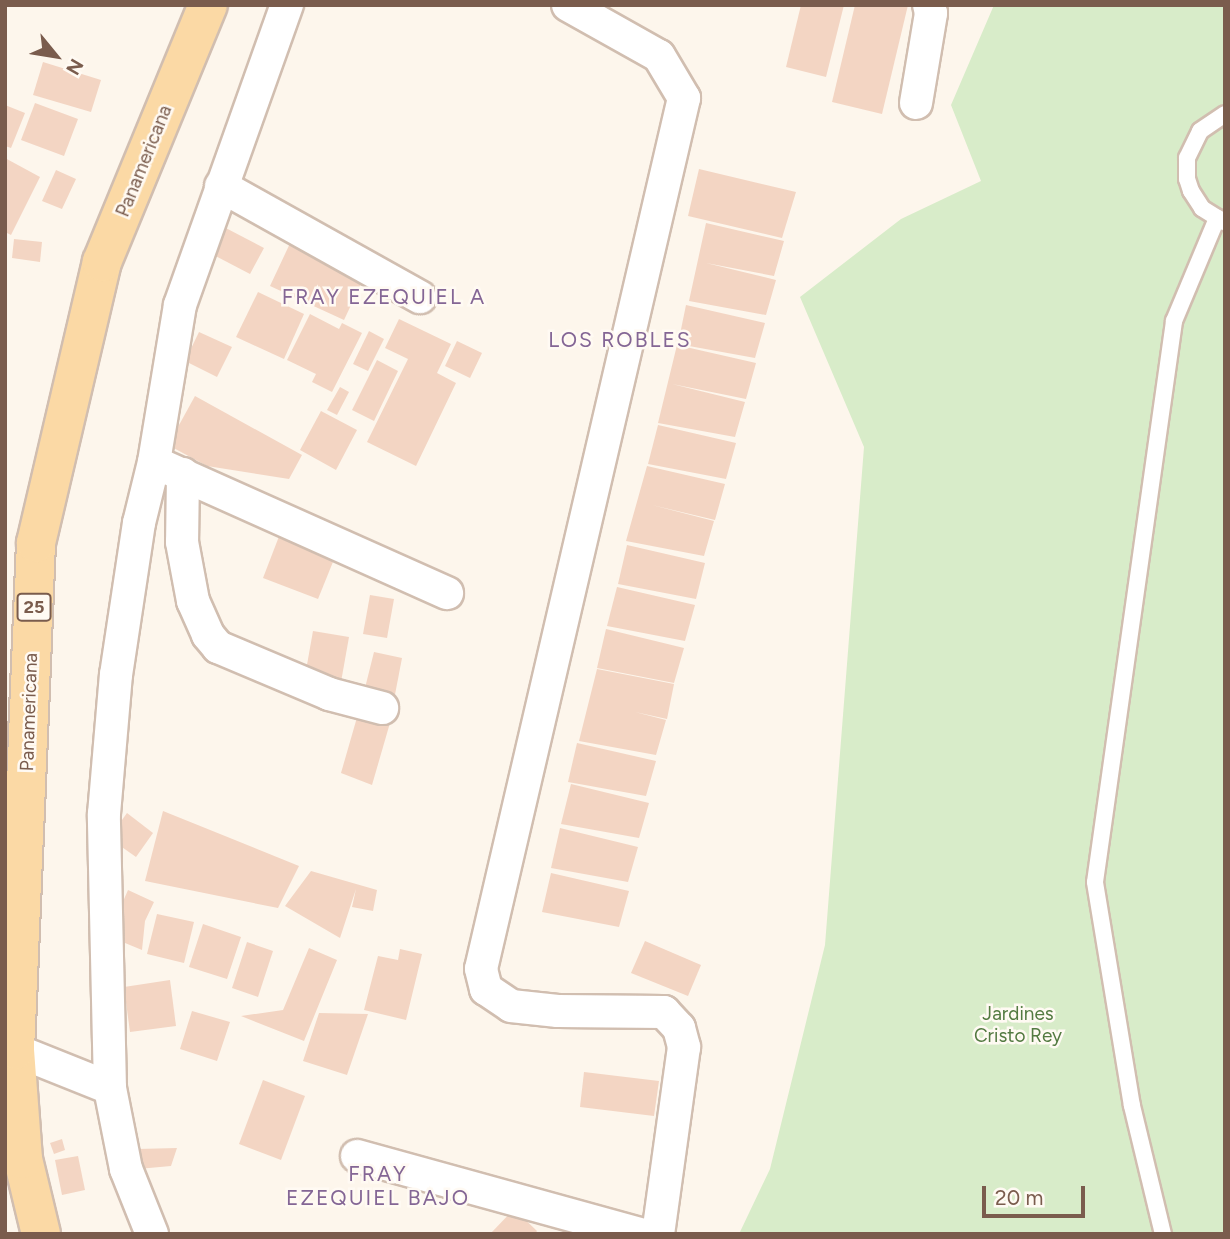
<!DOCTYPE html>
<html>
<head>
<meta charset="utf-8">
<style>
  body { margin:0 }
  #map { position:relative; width:1230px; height:1239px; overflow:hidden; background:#fdf6ec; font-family:Figtree,sans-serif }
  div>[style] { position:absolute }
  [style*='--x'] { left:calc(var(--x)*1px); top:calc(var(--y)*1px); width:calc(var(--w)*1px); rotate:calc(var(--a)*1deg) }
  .green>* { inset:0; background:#d8ecc9 }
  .building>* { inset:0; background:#f3d5c3 }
  .roads { filter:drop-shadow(2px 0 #d1beb0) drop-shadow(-2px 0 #d1beb0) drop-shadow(0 2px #d1beb0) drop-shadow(0 -2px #d1beb0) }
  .service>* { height:16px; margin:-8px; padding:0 8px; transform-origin:8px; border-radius:8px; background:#fff }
  .minor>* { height:32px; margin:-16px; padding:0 16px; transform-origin:16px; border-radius:16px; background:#fff }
  .primary>* { height:38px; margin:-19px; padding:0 19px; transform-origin:19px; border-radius:19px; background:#fbd9a5 }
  span { translate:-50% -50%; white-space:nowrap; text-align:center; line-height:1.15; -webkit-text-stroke:5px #fffaf3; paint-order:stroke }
  .shield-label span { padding:2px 5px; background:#fffaf3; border:2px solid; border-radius:5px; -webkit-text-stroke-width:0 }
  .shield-label { font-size:18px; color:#7a5c4d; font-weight:700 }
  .street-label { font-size:19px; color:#7a5c4d }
  .park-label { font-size:19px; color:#537a41 }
  .neighbourhood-label { font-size:21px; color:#846695; letter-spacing:2px }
  .frame { position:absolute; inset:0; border:7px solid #7a5c4d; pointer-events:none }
  .north { position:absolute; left:21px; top:21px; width:70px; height:70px; -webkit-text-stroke:5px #fffaf3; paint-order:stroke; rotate:120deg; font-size:19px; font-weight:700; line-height:28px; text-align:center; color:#7a5c4d }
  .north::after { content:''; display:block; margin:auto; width:24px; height:32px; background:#7a5c4d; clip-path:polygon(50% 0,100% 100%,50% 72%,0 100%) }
  .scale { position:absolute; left:982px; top:1186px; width:103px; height:32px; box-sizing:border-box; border:4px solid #7a5c4d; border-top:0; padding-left:9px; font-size:21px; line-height:24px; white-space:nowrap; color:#7a5c4d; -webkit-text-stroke:5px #fffaf3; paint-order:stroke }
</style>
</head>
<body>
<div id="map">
  <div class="green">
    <div style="clip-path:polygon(994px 5px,1225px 5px,1224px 1234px,739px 1234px,770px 1169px,825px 945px,864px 447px,800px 297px,901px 219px,981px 181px,951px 105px)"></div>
  </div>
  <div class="building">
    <div style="clip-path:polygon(801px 5px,844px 5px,826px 77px,786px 67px)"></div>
    <div style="clip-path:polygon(855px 5px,908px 5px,882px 114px,832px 102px)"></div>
    <div style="clip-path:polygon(43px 62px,101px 80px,91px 112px,33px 95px)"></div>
    <div style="clip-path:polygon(35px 103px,78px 119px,64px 156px,21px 140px)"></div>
    <div style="clip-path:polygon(5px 105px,25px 113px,11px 148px,5px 146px)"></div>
    <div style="clip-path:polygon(5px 158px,40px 177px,11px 235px,5px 232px)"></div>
    <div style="clip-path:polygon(699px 169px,796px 192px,782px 238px,688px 216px)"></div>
    <div style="clip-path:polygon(56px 170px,76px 179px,62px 209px,42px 201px)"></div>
    <div style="clip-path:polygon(706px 223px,784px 241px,774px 276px,706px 263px,776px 280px,766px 315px,689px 301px)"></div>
    <div style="clip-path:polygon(220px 225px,264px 248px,250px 274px,206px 251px)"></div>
    <div style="clip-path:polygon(293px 237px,367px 271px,344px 320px,270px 286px)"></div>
    <div style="clip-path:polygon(14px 239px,42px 242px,40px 262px,12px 258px)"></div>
    <div style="clip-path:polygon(258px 292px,304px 314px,284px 359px,236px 337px)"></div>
    <div style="clip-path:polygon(686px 305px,765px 323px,755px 358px,678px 344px)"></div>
    <div style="clip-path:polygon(310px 314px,339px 329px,342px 323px,362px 333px,332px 392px,312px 382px,316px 374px,287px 360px)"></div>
    <div style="clip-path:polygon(399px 319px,451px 344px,437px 373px,456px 383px,416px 466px,367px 442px,408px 359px,385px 348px)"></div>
    <div style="clip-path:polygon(369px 331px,384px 339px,368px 371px,353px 364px)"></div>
    <div style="clip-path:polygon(199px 332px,232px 347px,217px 377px,185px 361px)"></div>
    <div style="clip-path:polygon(457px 341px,482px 353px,470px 378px,445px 366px)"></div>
    <div style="clip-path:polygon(677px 345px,756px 363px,746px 399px,672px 384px,745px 402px,735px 437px,658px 423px)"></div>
    <div style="clip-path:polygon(377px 360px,398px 371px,374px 421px,352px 410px)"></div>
    <div style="clip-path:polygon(340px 387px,349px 392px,337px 415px,327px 410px)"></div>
    <div style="clip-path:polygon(195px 396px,302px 455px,289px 479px,207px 466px,168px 445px)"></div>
    <div style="clip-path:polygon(321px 411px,357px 430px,336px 470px,300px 450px)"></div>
    <div style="clip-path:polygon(658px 425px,736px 443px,726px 479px,648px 464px)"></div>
    <div style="clip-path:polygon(647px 466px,725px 484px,715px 520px,652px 505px,714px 521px,704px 556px,626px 541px)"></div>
    <div style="clip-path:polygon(283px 526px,339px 547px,318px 599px,263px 578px)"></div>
    <div style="clip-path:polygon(627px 545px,705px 563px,696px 599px,618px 584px)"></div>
    <div style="clip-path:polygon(617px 587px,695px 605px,685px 641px,607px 626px)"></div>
    <div style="clip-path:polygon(370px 595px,394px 599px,387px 638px,363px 634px)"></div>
    <div style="clip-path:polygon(606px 629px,684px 648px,674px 683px,597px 668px)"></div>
    <div style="clip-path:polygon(313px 631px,349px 637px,341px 682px,305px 676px)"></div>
    <div style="clip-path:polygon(374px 652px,402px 658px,393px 705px,363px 696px)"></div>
    <div style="clip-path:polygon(597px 669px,674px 684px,667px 719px,635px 712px,666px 720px,656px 755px,579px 741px)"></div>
    <div style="clip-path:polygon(360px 707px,392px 716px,372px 785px,341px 773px)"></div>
    <div style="clip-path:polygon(577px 743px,656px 761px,646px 796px,568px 782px)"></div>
    <div style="clip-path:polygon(571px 784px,649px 803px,639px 838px,561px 824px)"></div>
    <div style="clip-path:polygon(163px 811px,299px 866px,278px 908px,145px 881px)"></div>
    <div style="clip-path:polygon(127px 813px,153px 833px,136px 857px,109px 838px)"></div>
    <div style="clip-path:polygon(560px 828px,638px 847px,628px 882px,551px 868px)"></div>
    <div style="clip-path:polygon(311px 871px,377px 890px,373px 911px,352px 907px,356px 889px,340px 938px,285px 906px)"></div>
    <div style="clip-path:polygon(551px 873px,629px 891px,619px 927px,542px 912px)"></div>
    <div style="clip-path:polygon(128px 890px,154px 902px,145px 921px,142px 950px,108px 936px)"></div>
    <div style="clip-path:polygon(157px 914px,194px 922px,184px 963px,147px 954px)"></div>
    <div style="clip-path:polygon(203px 924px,241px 937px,227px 979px,189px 967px)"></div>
    <div style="clip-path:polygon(645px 941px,701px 965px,688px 996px,631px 973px)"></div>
    <div style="clip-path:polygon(247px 942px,273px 951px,258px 997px,232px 988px)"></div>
    <div style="clip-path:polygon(309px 948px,337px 960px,304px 1041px,241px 1016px,283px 1010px)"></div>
    <div style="clip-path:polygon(400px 949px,422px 954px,406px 1020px,364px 1010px,378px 956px,398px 960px)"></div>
    <div style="clip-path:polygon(170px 980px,176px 1026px,130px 1032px,124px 987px)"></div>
    <div style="clip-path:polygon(192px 1011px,230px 1022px,217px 1061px,180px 1049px)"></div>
    <div style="clip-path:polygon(319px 1013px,368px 1014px,347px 1075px,303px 1061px)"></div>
    <div style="clip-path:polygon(584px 1072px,659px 1081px,654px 1116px,580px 1107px)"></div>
    <div style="clip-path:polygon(263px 1080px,305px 1096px,281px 1160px,239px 1144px)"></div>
    <div style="clip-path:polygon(62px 1139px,65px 1150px,54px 1154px,50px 1143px)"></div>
    <div style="clip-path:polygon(177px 1148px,171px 1166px,138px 1169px,137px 1149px)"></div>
    <div style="clip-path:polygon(78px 1156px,85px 1190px,62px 1195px,55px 1160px)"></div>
    <div style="clip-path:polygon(514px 1209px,537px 1231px,535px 1234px,490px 1234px)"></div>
  </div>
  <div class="roads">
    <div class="service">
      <div style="--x:1224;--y:222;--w:26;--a:-148"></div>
      <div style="--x:1202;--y:208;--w:20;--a:-123"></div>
      <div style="--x:1191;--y:191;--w:13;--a:-108"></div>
      <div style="--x:1187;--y:179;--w:21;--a:-90"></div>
      <div style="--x:1187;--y:158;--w:30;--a:-64"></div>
      <div style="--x:1200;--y:131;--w:30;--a:-34"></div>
      <div style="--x:1163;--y:1234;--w:132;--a:-103.6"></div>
      <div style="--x:1132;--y:1106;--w:227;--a:-99.4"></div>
      <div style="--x:1095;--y:882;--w:567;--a:-81.98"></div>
      <div style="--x:1174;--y:321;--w:112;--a:-67.3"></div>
    </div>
    <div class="minor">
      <div style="--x:568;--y:5;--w:104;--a:29.3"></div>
      <div style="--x:659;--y:56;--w:49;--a:59.2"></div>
      <div style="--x:684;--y:98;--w:894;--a:103.12"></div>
      <div style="--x:481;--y:969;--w:21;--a:76"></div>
      <div style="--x:486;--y:989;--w:30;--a:34"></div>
      <div style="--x:511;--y:1006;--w:47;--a:6.1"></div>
      <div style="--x:558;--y:1011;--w:106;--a:0.5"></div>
      <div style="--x:664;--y:1012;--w:22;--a:47"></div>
      <div style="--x:679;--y:1028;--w:20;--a:75"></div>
      <div style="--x:684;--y:1047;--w:189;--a:97.9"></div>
      <div style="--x:916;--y:103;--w:91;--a:-80.5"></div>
      <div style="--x:931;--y:13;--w:8;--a:-104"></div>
      <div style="--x:221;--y:186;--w:228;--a:29.2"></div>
      <div style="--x:165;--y:467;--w:309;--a:24.1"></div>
      <div style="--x:183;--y:474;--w:68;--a:90.8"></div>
      <div style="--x:182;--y:542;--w:60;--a:79.4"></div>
      <div style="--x:193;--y:601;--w:37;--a:66"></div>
      <div style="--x:208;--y:635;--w:16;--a:50"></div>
      <div style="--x:218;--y:647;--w:121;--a:22.9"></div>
      <div style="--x:329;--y:694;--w:55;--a:14.8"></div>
      <div style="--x:15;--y:1050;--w:102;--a:21.8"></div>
      <div style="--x:357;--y:1156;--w:295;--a:15.4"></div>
      <div style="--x:152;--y:1234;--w:70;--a:-111.8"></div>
      <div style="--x:126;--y:1169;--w:83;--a:-101.2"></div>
      <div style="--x:110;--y:1088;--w:274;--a:-91.3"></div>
      <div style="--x:104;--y:814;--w:140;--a:-85.1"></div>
      <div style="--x:116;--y:675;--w:154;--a:-81.4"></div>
      <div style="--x:139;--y:523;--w:63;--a:-76.2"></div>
      <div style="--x:154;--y:462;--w:159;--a:-80.6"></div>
      <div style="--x:180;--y:305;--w:319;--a:-70.4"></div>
    </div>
    <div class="primary">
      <div style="--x:41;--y:1234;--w:77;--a:-103.5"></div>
      <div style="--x:23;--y:1159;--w:109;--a:-94.2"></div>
      <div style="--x:15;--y:1050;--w:507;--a:-87.63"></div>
      <div style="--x:36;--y:543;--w:289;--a:-76.8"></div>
      <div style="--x:102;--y:262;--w:278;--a:-67.6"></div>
    </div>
  </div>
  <div class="shield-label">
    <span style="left:34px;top:607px">25</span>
  </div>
  <div class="street-label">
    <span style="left:144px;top:161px;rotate:-68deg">Panamericana</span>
    <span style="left:29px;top:712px;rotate:-88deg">Panamericana</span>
  </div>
  <div class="park-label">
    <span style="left:1018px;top:1025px">Jardines<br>Cristo Rey</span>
  </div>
  <div class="neighbourhood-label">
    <span style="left:384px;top:297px">FRAY EZEQUIEL A</span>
    <span style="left:620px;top:340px">LOS ROBLES</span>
    <span style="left:378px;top:1186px">FRAY<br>EZEQUIEL BAJO</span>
  </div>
  <div class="frame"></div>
  <div class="north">N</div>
  <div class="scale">20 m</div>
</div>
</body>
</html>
